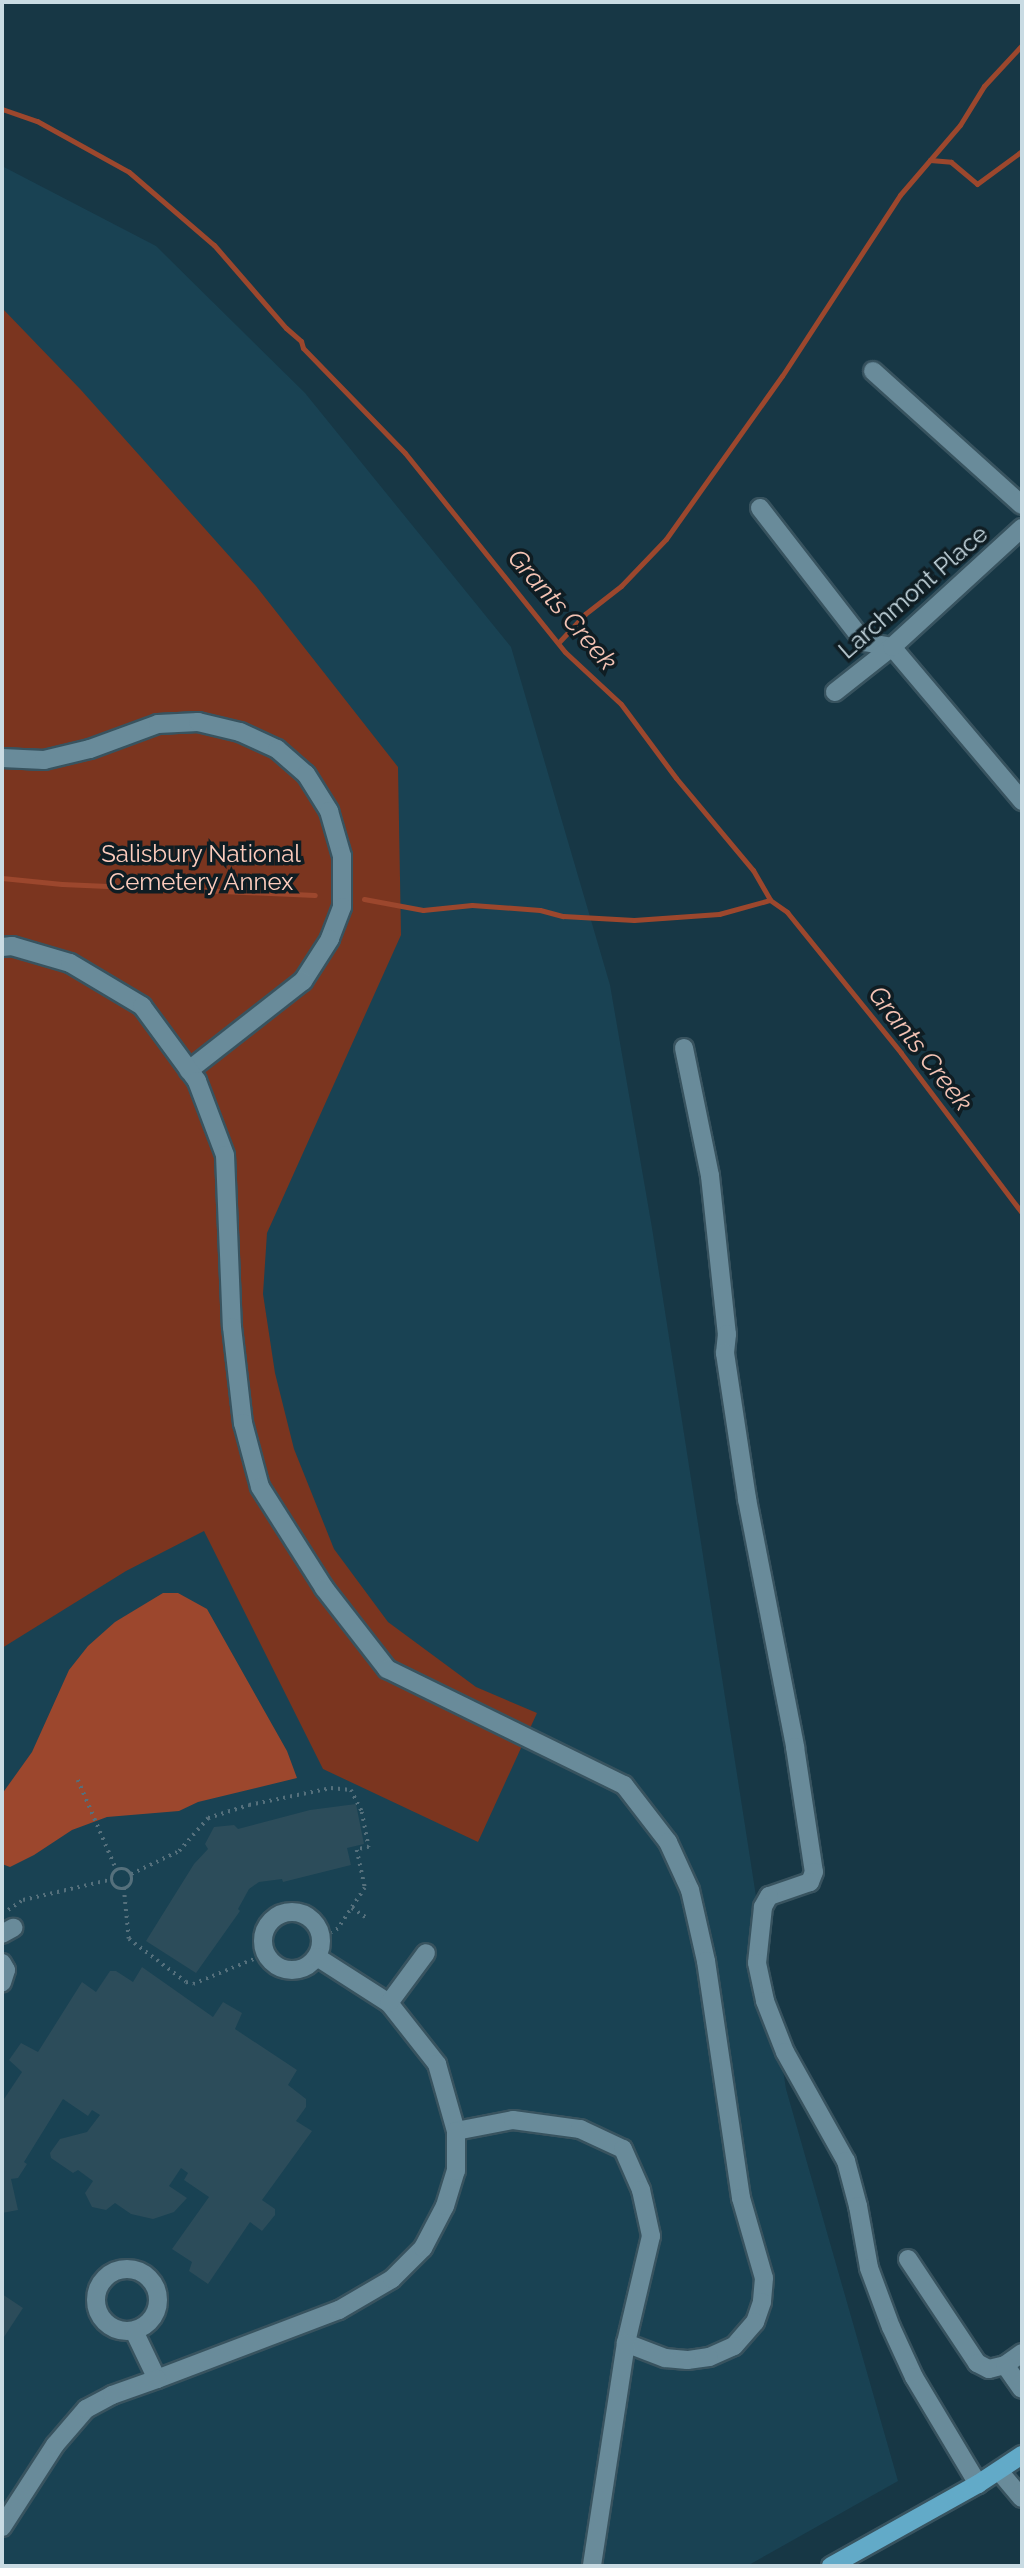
<!DOCTYPE html>
<html>
<head>
<meta charset="utf-8">
<style>
  body { margin:0 }
  #map { position:relative; width:1024px; height:2568px; overflow:hidden; background:#173745; font-family:Raleway,sans-serif }
  div>[style] { position:absolute }
  [style*='--x'] { left:calc(var(--x)*1px); top:calc(var(--y)*1px); width:calc(var(--w)*1px); rotate:calc(var(--a)*1deg) }
  .built>* { inset:0; background:#194253 }
  .green>* { inset:0; background:#7b351f }
  .water>* { inset:0; background:#9c472d }
  .stream>* { height:5px; margin:-2.5px; padding:0 2.5px; transform-origin:2.5px; border-radius:2.5px; background:#9c472d }
  .building>* { inset:0; background:#2c4c5a }
  .path>* { height:3.5px; margin-top:-1.75px; transform-origin:0; background:repeating-linear-gradient(90deg,#55707c 0 2px,transparent 0 7px) }
  .path>.ring { margin:-1.75px; padding:0; box-sizing:content-box; background:none; border:3.5px solid #55707c; border-radius:50% }
  .roads { filter:drop-shadow(2px 0 #38535f) drop-shadow(-2px 0 #38535f) drop-shadow(0 2px #38535f) drop-shadow(0 -2px #38535f) }
  .minor>* { height:18px; margin:-9px; padding:0 9px; transform-origin:9px; border-radius:9px; background:#698b9a }
  .minor>.ring { margin:-9px; padding:0; box-sizing:content-box; background:none; border:18px solid #698b9a; border-radius:50% }
  .major>* { height:18px; margin:-9px; padding:0 9px; transform-origin:9px; border-radius:9px; background:#62aac8 }
  span { translate:-50% -50%; white-space:nowrap; text-align:center; line-height:1.15; -webkit-text-stroke:7px #0f1d23; paint-order:stroke }
  .street-label { font-size:24px; color:#c9dbe3 }
  .park-label { font-size:24px; color:#fdccbd }
  .water-label { font-size:26px; color:#f4c3b4; font-style:italic }
  .frame { position:absolute; inset:0; border:4px solid #c9dbe3; pointer-events:none }
</style>
</head>
<body>
<div id="map">
  <div class="built">
    <div style="clip-path:polygon(2px 166px,156px 246px,305px 393px,511px 647px,610px 985px,652px 1228px,786px 2089px,898px 2481px,747px 2566px,2px 2566px)"></div>
  </div>
  <div class="green">
    <div style="clip-path:polygon(2px 308px,81px 390px,256px 586px,398px 767px,401px 935px,267px 1233px,263px 1294px,275px 1373px,294px 1449px,334px 1549px,388px 1622px,476px 1687px,537px 1713px,478px 1842px,323px 1769px,204px 1531px,126px 1571px,2px 1648px)"></div>
  </div>
  <div class="water">
    <div style="clip-path:polygon(163px 1593px,178px 1593px,207px 1609px,287px 1751px,297px 1778px,198px 1802px,179px 1811px,107px 1817px,72px 1830px,34px 1855px,10px 1867px,2px 1864px,2px 1794px,32px 1752px,69px 1670px,88px 1646px,115px 1622px)"></div>
  </div>
  <div class="stream">
    <div style="--x:2;--y:109;--w:37;--a:19"></div>
    <div style="--x:37;--y:121;--w:105;--a:29"></div>
    <div style="--x:129;--y:172;--w:112;--a:40.7"></div>
    <div style="--x:214;--y:245;--w:110;--a:49.1"></div>
    <div style="--x:286;--y:328;--w:20;--a:41"></div>
    <div style="--x:301;--y:341;--w:7;--a:74"></div>
    <div style="--x:303;--y:348;--w:146;--a:45.8"></div>
    <div style="--x:405;--y:453;--w:255;--a:51.2"></div>
    <div style="--x:565;--y:652;--w:76;--a:42.9"></div>
    <div style="--x:621;--y:704;--w:92;--a:53.4"></div>
    <div style="--x:676;--y:778;--w:120;--a:50.1"></div>
    <div style="--x:753;--y:870;--w:34;--a:60"></div>
    <div style="--x:770;--y:900;--w:21;--a:35"></div>
    <div style="--x:787;--y:912;--w:181;--a:51"></div>
    <div style="--x:901;--y:1053;--w:201;--a:52.9"></div>
    <div style="--x:930;--y:160;--w:21;--a:5"></div>
    <div style="--x:951;--y:162;--w:34;--a:40"></div>
    <div style="--x:977;--y:184;--w:56;--a:-36.3"></div>
    <div style="--x:559;--y:642;--w:38;--a:-47"></div>
    <div style="--x:585;--y:614;--w:46;--a:-37.9"></div>
    <div style="--x:621;--y:586;--w:65;--a:-46.2"></div>
    <div style="--x:666;--y:539;--w:200;--a:-54.6"></div>
    <div style="--x:782;--y:376;--w:216;--a:-56.9"></div>
    <div style="--x:900;--y:195;--w:92;--a:-49.4"></div>
    <div style="--x:960;--y:125;--w:46;--a:-58.4"></div>
    <div style="--x:984;--y:86;--w:56;--a:-47.2"></div>
    <div style="--x:2;--y:878;--w:60;--a:5.7"></div>
    <div style="--x:62;--y:884;--w:253;--a:2.5"></div>
    <div style="--x:364;--y:899;--w:60;--a:10.6"></div>
    <div style="--x:423;--y:910;--w:49;--a:-5.8"></div>
    <div style="--x:472;--y:905;--w:68;--a:4.2"></div>
    <div style="--x:540;--y:910;--w:24;--a:15"></div>
    <div style="--x:563;--y:916;--w:71;--a:3.2"></div>
    <div style="--x:634;--y:920;--w:85;--a:-4"></div>
    <div style="--x:719;--y:914;--w:53;--a:-15.4"></div>
  </div>
  <div class="building">
    <div style="clip-path:polygon(356px 1804px,364px 1844px,347px 1848px,351px 1865px,283px 1882px,282px 1879px,259px 1882px,249px 1889px,238px 1909px,240px 1911px,196px 1973px,146px 1941px,194px 1864px,208px 1849px,205px 1844px,214px 1827px,234px 1825px,238px 1829px,310px 1810px)"></div>
    <div style="clip-path:polygon(142px 1967px,213px 2017px,223px 2002px,242px 2013px,235px 2029px,297px 2070px,288px 2085px,306px 2099px,306px 2107px,296px 2121px,312px 2131px,262px 2200px,275px 2209px,275px 2215px,262px 2231px,250px 2222px,208px 2284px,189px 2271px,192px 2262px,172px 2249px,209px 2197px,184px 2180px,188px 2173px,181px 2168px,169px 2186px,187px 2198px,174px 2212px,153px 2219px,131px 2214px,115px 2203px,106px 2210px,92px 2207px,85px 2193px,93px 2181px,78px 2170px,73px 2173px,51px 2158px,50px 2153px,60px 2139px,87px 2132px,100px 2115px,92px 2110px,88px 2116px,63px 2099px,24px 2162px,27px 2164px,18px 2178px,11px 2179px,18px 2210px,2px 2213px,2px 2102px,22px 2072px,9px 2060px,21px 2043px,38px 2052px,82px 1982px,96px 1992px,110px 1971px,116px 1971px,133px 1982px)"></div>
    <div style="clip-path:polygon(2px 2294px,23px 2308px,2px 2340px)"></div>
  </div>
  <div class="path">
    <div style="--x:78;--y:1780;--w:99;--a:66.8"></div>
    <div class="ring" style="left:112px;top:1869px;width:16.5px;height:16.5px"></div>
    <div style="--x:131;--y:1874;--w:53;--a:-25.6"></div>
    <div style="--x:179;--y:1851;--w:44;--a:-48.7"></div>
    <div style="--x:208;--y:1818;--w:43;--a:-17.6"></div>
    <div style="--x:249;--y:1805;--w:84;--a:-11.7"></div>
    <div style="--x:331;--y:1788;--w:20;--a:6"></div>
    <div style="--x:351;--y:1790;--w:25;--a:63"></div>
    <div style="--x:362;--y:1812;--w:36;--a:79"></div>
    <div style="--x:369;--y:1847;--w:12;--a:166"></div>
    <div style="--x:357;--y:1850;--w:39;--a:78"></div>
    <div style="--x:365;--y:1888;--w:49;--a:123.4"></div>
    <div style="--x:338;--y:1929;--w:19;--a:152"></div>
    <div style="--x:124;--y:1888;--w:51;--a:84.4"></div>
    <div style="--x:129;--y:1939;--w:71;--a:37"></div>
    <div style="--x:186;--y:1982;--w:7;--a:16"></div>
    <div style="--x:193;--y:1984;--w:79;--a:-22.3"></div>
    <div style="--x:352;--y:1908;--w:18;--a:34"></div>
    <div style="--x:8;--y:1910;--w:18;--a:-34"></div>
    <div style="--x:23;--y:1900;--w:92;--a:-13.1"></div>
  </div>
  <div class="roads">
    <div class="minor">
      <div style="--x:873;--y:371;--w:200;--a:42"></div>
      <div style="--x:760;--y:508;--w:170;--a:52.2"></div>
      <div style="--x:864;--y:642;--w:28;--a:10"></div>
      <div style="--x:892;--y:647;--w:202;--a:49.8"></div>
      <div style="--x:835;--y:692;--w:73;--a:-38.3"></div>
      <div style="--x:892;--y:647;--w:176;--a:-42.5"></div>
      <div style="--x:2;--y:758;--w:42;--a:2.7"></div>
      <div style="--x:44;--y:760;--w:47;--a:-13.4"></div>
      <div style="--x:90;--y:749;--w:72;--a:-20.2"></div>
      <div style="--x:158;--y:724;--w:40;--a:-2.9"></div>
      <div style="--x:198;--y:722;--w:43;--a:13.4"></div>
      <div style="--x:240;--y:732;--w:41;--a:24.7"></div>
      <div style="--x:277;--y:749;--w:38;--a:41"></div>
      <div style="--x:306;--y:774;--w:44;--a:58.1"></div>
      <div style="--x:329;--y:811;--w:47;--a:73.9"></div>
      <div style="--x:342;--y:856;--w:51;--a:90"></div>
      <div style="--x:342;--y:907;--w:34;--a:111"></div>
      <div style="--x:330;--y:939;--w:50;--a:122.7"></div>
      <div style="--x:303;--y:981;--w:145;--a:142"></div>
      <div style="--x:2;--y:947;--w:10;--a:-6"></div>
      <div style="--x:12;--y:946;--w:60;--a:16.3"></div>
      <div style="--x:70;--y:963;--w:84;--a:30.8"></div>
      <div style="--x:142;--y:1006;--w:93;--a:53.7"></div>
      <div style="--x:197;--y:1081;--w:79;--a:69.3"></div>
      <div style="--x:225;--y:1155;--w:172;--a:87.7"></div>
      <div style="--x:232;--y:1327;--w:97;--a:83.5"></div>
      <div style="--x:243;--y:1423;--w:66;--a:75.1"></div>
      <div style="--x:260;--y:1487;--w:120;--a:57.6"></div>
      <div style="--x:324;--y:1588;--w:103;--a:52.1"></div>
      <div style="--x:387;--y:1669;--w:264;--a:26.1"></div>
      <div style="--x:624;--y:1785;--w:72;--a:52.3"></div>
      <div style="--x:668;--y:1842;--w:53;--a:65.4"></div>
      <div style="--x:690;--y:1890;--w:73;--a:77.3"></div>
      <div style="--x:706;--y:1961;--w:240;--a:81.6"></div>
      <div style="--x:741;--y:2198;--w:83;--a:74"></div>
      <div style="--x:764;--y:2278;--w:24;--a:95"></div>
      <div style="--x:762;--y:2302;--w:21;--a:109"></div>
      <div style="--x:755;--y:2322;--w:32;--a:131"></div>
      <div style="--x:734;--y:2346;--w:27;--a:156"></div>
      <div style="--x:709;--y:2357;--w:22;--a:172"></div>
      <div style="--x:687;--y:2360;--w:22;--a:-175"></div>
      <div style="--x:665;--y:2358;--w:42;--a:-159"></div>
      <div style="--x:684;--y:1048;--w:131;--a:78.5"></div>
      <div style="--x:710;--y:1176;--w:159;--a:83.9"></div>
      <div style="--x:727;--y:1334;--w:19;--a:96"></div>
      <div style="--x:725;--y:1353;--w:148;--a:81.4"></div>
      <div style="--x:747;--y:1499;--w:253;--a:79"></div>
      <div style="--x:795;--y:1747;--w:126;--a:81.4"></div>
      <div style="--x:814;--y:1872;--w:11;--a:112"></div>
      <div style="--x:810;--y:1882;--w:43;--a:161.1"></div>
      <div style="--x:769;--y:1896;--w:13;--a:119"></div>
      <div style="--x:763;--y:1907;--w:56;--a:96.1"></div>
      <div style="--x:757;--y:1963;--w:39;--a:78"></div>
      <div style="--x:765;--y:2001;--w:55;--a:68.6"></div>
      <div style="--x:785;--y:2052;--w:125;--a:60.8"></div>
      <div style="--x:846;--y:2161;--w:47;--a:75.1"></div>
      <div style="--x:858;--y:2206;--w:63;--a:79.9"></div>
      <div style="--x:869;--y:2268;--w:63;--a:69.6"></div>
      <div style="--x:891;--y:2327;--w:55;--a:65.3"></div>
      <div style="--x:914;--y:2377;--w:125;--a:59.1"></div>
      <div class="ring" style="left:263px;top:1912px;width:40px;height:40px"></div>
      <div style="--x:2;--y:1934;--w:13;--a:-29"></div>
      <div style="--x:317;--y:1957;--w:85;--a:32.6"></div>
      <div style="--x:389;--y:2003;--w:78;--a:51.8"></div>
      <div style="--x:437;--y:2064;--w:70;--a:74.2"></div>
      <div style="--x:456;--y:2131;--w:58;--a:-10.9"></div>
      <div style="--x:513;--y:2120;--w:68;--a:7.7"></div>
      <div style="--x:580;--y:2129;--w:47;--a:24.9"></div>
      <div style="--x:623;--y:2149;--w:45;--a:66.3"></div>
      <div style="--x:641;--y:2190;--w:47;--a:77.7"></div>
      <div style="--x:651;--y:2236;--w:110;--a:103.2"></div>
      <div style="--x:626;--y:2343;--w:226;--a:98.7"></div>
      <div style="--x:2;--y:1963;--w:8;--a:60"></div>
      <div style="--x:6;--y:1970;--w:13;--a:108"></div>
      <div style="--x:389;--y:2003;--w:62;--a:-53.5"></div>
      <div style="--x:908;--y:2259;--w:125;--a:56.4"></div>
      <div style="--x:977;--y:2363;--w:13;--a:27"></div>
      <div style="--x:989;--y:2369;--w:16;--a:-14"></div>
      <div style="--x:1005;--y:2365;--w:21;--a:-35"></div>
      <div class="ring" style="left:96px;top:2269px;width:44px;height:44px"></div>
      <div style="--x:134;--y:2331;--w:53;--a:64.4"></div>
      <div style="--x:157;--y:2379;--w:195;--a:-20.8"></div>
      <div style="--x:339;--y:2310;--w:61;--a:-30.3"></div>
      <div style="--x:392;--y:2279;--w:44;--a:-45"></div>
      <div style="--x:423;--y:2248;--w:47;--a:-62.4"></div>
      <div style="--x:445;--y:2206;--w:37;--a:-73"></div>
      <div style="--x:456;--y:2171;--w:40;--a:-90"></div>
      <div style="--x:1005;--y:2365;--w:29;--a:55"></div>
      <div style="--x:999;--y:2471;--w:35;--a:50"></div>
      <div style="--x:2;--y:2527;--w:98;--a:-57.1"></div>
      <div style="--x:55;--y:2445;--w:48;--a:-49.3"></div>
      <div style="--x:86;--y:2409;--w:30;--a:-28"></div>
      <div style="--x:112;--y:2395;--w:48;--a:-19.6"></div>
    </div>
    <div class="major">
      <div style="--x:831;--y:2566;--w:168;--a:-29.2"></div>
      <div style="--x:978;--y:2484;--w:53;--a:-33.4"></div>
    </div>
  </div>
  <div class="street-label">
    <span style="left:913px;top:592px;rotate:-41deg">Larchmont Place</span>
  </div>
  <div class="park-label">
    <span style="left:201px;top:868px">Salisbury National<br>Cemetery Annex</span>
  </div>
  <div class="water-label">
    <span style="left:562px;top:610px;rotate:49deg">Grants Creek</span>
    <span style="left:920px;top:1049px;rotate:52deg">Grants Creek</span>
  </div>
  <div class="frame"></div>
</div>
</body>
</html>
